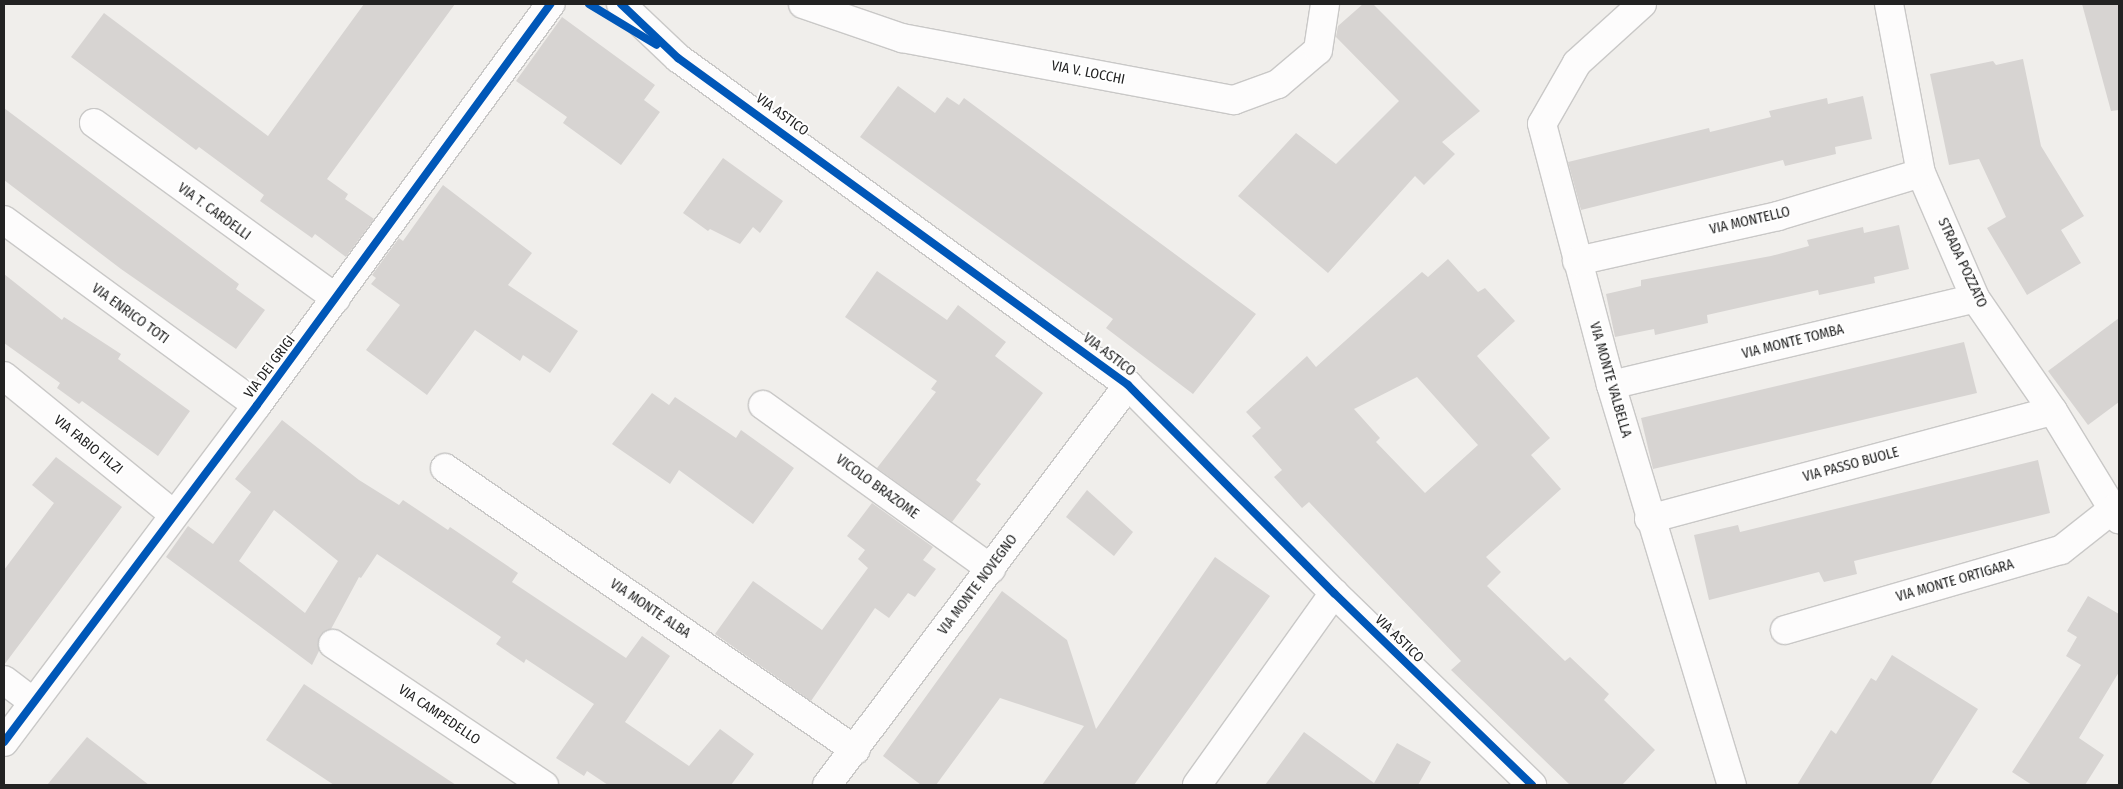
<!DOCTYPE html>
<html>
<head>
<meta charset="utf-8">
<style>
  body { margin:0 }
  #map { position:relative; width:2123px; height:789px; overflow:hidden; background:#f0eeeb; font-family:"Fira Sans Condensed",sans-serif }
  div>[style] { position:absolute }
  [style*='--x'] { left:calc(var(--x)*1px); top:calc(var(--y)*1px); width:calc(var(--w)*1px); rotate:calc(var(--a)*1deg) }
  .building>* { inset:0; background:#d7d4d2 }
  .roads { filter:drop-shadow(1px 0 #c9c8c7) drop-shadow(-1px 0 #c9c8c7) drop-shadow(0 1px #c9c8c7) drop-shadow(0 -1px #c9c8c7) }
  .street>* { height:28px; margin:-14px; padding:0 14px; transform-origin:14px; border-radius:14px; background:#fdfcfc }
  .cycleway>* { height:8px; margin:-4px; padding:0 4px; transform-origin:4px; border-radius:4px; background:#0057b8 }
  span { translate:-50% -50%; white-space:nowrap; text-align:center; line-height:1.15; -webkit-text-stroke:4px #fff; paint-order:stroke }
  .street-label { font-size:14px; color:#222 }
  .frame { position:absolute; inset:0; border:5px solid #222; pointer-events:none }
</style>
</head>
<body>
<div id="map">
  <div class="building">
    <div style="clip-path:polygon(364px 4px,455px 4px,327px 179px,348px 194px,345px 199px,374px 219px,346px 257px,315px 234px,312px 238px,260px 201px,264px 195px,199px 147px,196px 150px,71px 57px,104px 13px,268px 136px)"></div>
    <div style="clip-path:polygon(1363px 4px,1373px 4px,1480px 111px,1442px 142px,1455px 154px,1424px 185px,1415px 176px,1328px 273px,1238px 196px,1296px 133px,1336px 164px,1399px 101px,1336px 37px,1338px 26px)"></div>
    <div style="clip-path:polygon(2082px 4px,2119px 4px,2119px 110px,2111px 111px)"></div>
    <div style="clip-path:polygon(562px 17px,655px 85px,644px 100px,660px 112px,621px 165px,563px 123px,567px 117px,516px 81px)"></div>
    <div style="clip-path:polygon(2023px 59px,2041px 146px,2084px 216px,2061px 230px,2081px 263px,2027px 295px,1987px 228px,2006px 217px,1979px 159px,1949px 165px,1930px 74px,1993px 61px,1996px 65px)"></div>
    <div style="clip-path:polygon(898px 86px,935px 113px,947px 97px,959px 105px,964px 98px,1256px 314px,1193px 394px,1106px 328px,1113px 319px,860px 137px)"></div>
    <div style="clip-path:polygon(1863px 96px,1872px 139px,1835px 147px,1836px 154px,1785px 166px,1783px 160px,1581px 210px,1568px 162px,1709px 128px,1710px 132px,1771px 117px,1769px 111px,1827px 98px,1828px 104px)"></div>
    <div style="clip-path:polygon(4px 108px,239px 284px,236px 289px,265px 310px,236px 349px,121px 269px,4px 180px)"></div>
    <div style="clip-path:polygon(723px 158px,783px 201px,760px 233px,753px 227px,740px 244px,710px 229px,708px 231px,683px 213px)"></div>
    <div style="clip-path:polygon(443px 185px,532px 253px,508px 285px,578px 331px,550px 373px,523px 355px,520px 361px,475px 330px,427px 395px,366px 350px,400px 305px,371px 284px,376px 278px,372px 275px,399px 238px,403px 241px)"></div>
    <div style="clip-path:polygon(1899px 225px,1909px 269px,1874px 277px,1875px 283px,1819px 295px,1818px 290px,1707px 315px,1708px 323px,1655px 335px,1654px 329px,1615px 337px,1606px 294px,1641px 286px,1641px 280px,1771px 256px,1809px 246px,1807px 240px,1863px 227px,1864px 233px)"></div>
    <div style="clip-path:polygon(evenodd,1448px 259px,1478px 292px,1485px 288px,1515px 321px,1477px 356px,1550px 438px,1531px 455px,1561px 489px,1486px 557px,1501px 572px,1487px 586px,1565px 661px,1570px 657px,1609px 694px,1604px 700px,1655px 750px,1622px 785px,1570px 785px,1451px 670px,1461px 661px,1309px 502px,1302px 508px,1274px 477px,1282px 470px,1252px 436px,1261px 428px,1246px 412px,1307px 356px,1316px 367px,1422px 272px,1428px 277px,1448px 259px,1417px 377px,1478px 445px,1425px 493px,1376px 442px,1380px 438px,1354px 409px,1417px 377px)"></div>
    <div style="clip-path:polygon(877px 271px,947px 320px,958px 305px,1006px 342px,995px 356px,1043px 393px,976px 480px,981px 484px,952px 522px,877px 468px,936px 392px,931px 389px,937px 381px,845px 317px)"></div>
    <div style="clip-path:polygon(4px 274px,62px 320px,64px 317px,121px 354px,118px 359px,190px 411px,158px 456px,82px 401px,79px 404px,57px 388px,60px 383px,4px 343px)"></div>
    <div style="clip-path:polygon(2119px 318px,2119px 402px,2088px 425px,2048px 371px)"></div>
    <div style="clip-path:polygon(1964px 342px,1977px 393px,1653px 469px,1641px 418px)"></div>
    <div style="clip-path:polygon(652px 393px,669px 405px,675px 397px,736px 438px,741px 430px,794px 468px,753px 524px,679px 470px,670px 484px,612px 444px)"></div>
    <div style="clip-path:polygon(evenodd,282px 420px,359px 480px,399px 505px,403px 500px,448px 530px,450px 527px,518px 573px,512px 582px,626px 658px,642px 636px,670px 656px,625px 722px,689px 766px,720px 729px,754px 754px,731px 785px,608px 785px,587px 771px,584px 776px,556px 758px,594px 704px,526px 659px,524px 663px,496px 644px,501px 637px,377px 554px,361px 578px,359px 577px,331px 629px,320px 636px,319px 651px,312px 665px,166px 557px,188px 526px,213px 544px,251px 492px,235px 479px,282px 420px,274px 510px,338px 561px,305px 613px,239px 561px,274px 510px)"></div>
    <div style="clip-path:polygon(56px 457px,122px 507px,4px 665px,4px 570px,54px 503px,32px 485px)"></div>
    <div style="clip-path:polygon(2038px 460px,2050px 513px,1854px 561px,1857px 574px,1824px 582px,1819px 572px,1709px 600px,1694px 535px,1738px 525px,1740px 532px)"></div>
    <div style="clip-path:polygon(1087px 490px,1133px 532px,1114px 556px,1066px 517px)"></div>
    <div style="clip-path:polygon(872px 503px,933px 547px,923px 560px,936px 569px,915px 597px,908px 593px,889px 618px,875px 608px,811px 701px,715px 634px,753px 581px,822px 630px,868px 568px,858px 559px,865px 550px,847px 536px)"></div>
    <div style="clip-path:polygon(1215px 557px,1270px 596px,1134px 785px,1042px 785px,1084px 726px,1000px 698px,936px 785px,921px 785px,883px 756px,1002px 591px,1067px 640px,1096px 729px)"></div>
    <div style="clip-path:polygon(2088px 596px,2119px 614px,2119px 672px,2079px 738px,2104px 755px,2085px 785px,2032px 785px,2012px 772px,2081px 665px,2066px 656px,2077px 637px,2067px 631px)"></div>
    <div style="clip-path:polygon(1892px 655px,1978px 709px,1930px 785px,1797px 785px,1831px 730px,1836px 734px,1871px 678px,1876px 681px)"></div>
    <div style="clip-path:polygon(304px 684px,456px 785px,334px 785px,266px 740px)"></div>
    <div style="clip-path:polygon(1304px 732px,1374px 783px,1397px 743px,1431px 762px,1418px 785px,1265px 785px)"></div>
    <div style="clip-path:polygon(87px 737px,149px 785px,47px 785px)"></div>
  </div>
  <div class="roads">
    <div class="street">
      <div style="--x:621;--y:4;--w:79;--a:43.5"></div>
      <div style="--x:678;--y:58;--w:556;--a:36"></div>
      <div style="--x:1128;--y:385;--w:293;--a:45.3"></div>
      <div style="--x:1334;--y:593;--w:276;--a:44.1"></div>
      <div style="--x:803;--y:4;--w:105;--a:19"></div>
      <div style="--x:902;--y:38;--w:338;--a:10.6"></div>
      <div style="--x:1234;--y:100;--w:47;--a:-20"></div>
      <div style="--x:1278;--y:84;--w:52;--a:-40.4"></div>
      <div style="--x:1318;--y:50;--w:47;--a:-81.3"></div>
      <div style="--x:1642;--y:4;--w:88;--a:137.8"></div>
      <div style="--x:1577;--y:63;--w:70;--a:119.8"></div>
      <div style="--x:1542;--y:124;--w:270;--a:75.2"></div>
      <div style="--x:1611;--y:385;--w:418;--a:73.2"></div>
      <div style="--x:1889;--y:4;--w:172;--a:79.3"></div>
      <div style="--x:1921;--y:173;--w:136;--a:66.6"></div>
      <div style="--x:1975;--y:298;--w:137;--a:55.4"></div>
      <div style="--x:2053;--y:411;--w:127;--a:58.6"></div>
      <div style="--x:94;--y:123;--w:299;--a:35.9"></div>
      <div style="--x:4;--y:220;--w:313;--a:36.2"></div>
      <div style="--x:1577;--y:261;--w:206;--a:-12.6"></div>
      <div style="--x:1778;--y:216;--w:149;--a:-16.7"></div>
      <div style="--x:4;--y:376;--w:218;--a:39.2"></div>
      <div style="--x:1611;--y:385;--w:374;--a:-13.4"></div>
      <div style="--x:763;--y:405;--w:281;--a:35.7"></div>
      <div style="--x:445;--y:468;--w:498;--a:34.5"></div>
      <div style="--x:1649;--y:519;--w:418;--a:-15"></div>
      <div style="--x:1785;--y:630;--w:287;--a:-16.2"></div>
      <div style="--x:2061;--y:550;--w:66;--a:-38.3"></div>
      <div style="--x:333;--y:644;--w:254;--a:33.8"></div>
      <div style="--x:4;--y:680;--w:36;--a:37"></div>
      <div style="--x:4;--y:742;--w:421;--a:-53.1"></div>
      <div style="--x:257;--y:405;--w:497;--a:-53.8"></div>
      <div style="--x:827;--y:785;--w:501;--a:-53.04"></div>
      <div style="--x:1197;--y:785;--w:236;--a:-54.5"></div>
    </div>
  </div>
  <div class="cycleway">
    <div style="--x:589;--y:4;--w:79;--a:31.1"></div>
    <div style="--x:621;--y:4;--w:79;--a:43.5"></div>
    <div style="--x:678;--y:58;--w:556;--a:36"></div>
    <div style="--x:1128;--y:385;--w:293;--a:45.3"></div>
    <div style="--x:1334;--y:593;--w:276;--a:44.1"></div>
    <div style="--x:4;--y:742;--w:421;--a:-53.1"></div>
    <div style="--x:257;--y:405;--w:497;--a:-53.8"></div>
  </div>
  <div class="street-label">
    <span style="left:1088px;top:73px;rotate:11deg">VIA V. LOCCHI</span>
    <span style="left:782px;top:115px;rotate:36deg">VIA ASTICO</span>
    <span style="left:214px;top:212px;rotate:36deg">VIA T. CARDELLI</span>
    <span style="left:1750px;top:221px;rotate:-13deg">VIA MONTELLO</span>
    <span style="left:1962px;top:263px;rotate:65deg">STRADA POZZATO</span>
    <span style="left:130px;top:314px;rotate:36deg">VIA ENRICO TOTI</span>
    <span style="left:1793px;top:342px;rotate:-14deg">VIA MONTE TOMBA</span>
    <span style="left:1109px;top:355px;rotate:37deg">VIA ASTICO</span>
    <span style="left:270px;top:367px;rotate:-53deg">VIA DEI GRIGI</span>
    <span style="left:1610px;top:380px;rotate:74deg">VIA MONTE VALBELLA</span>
    <span style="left:88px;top:445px;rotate:39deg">VIA FABIO FILZI</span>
    <span style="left:1851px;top:465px;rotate:-15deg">VIA PASSO BUOLE</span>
    <span style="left:877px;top:487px;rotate:36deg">VICOLO BRAZOME</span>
    <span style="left:1955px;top:581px;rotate:-16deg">VIA MONTE ORTIGARA</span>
    <span style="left:978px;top:585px;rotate:-53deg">VIA MONTE NOVEGNO</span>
    <span style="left:650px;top:609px;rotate:34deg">VIA MONTE ALBA</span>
    <span style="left:1399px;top:639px;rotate:44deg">VIA ASTICO</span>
    <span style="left:439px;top:715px;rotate:34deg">VIA CAMPEDELLO</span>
  </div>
  <div class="frame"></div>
</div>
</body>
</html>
